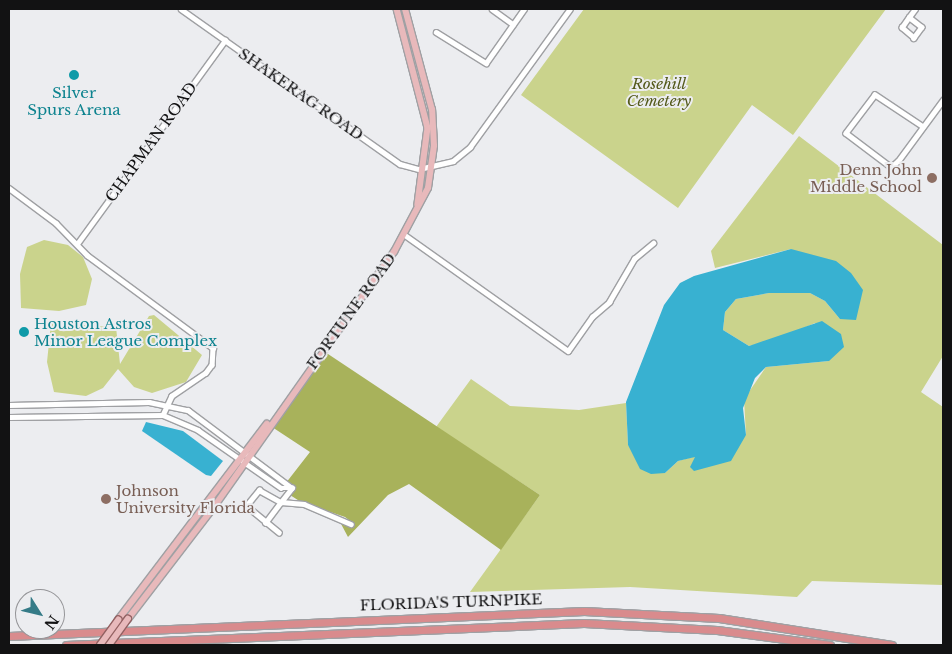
<!DOCTYPE html>
<html>
<head>
<meta charset="utf-8">
<style>
  body { margin:0 }
  #map { position:relative; width:952px; height:654px; overflow:hidden; background:#ecedf0; font-family:"Libre Baskerville",serif }
  div>[style] { position:absolute }
  [style*='--x'] { left:calc(var(--x)*1px); top:calc(var(--y)*1px); width:calc(var(--w)*1px); rotate:calc(var(--a)*1deg) }
  .green>* { inset:0; background:#cad38c }
  .forest>* { inset:0; background:#a8b25b }
  .water>* { inset:0; background:#38b1d1 }
  .roads { filter:drop-shadow(1px 0 #9fa0a3) drop-shadow(-1px 0 #9fa0a3) drop-shadow(0 1px #9fa0a3) drop-shadow(0 -1px #9fa0a3) }
  .minor>* { height:4.5px; margin:-2.25px; padding:0 2.25px; transform-origin:2.25px; border-radius:2.25px; background:#fff }
  .major>* { height:5.5px; margin:-2.75px; padding:0 2.75px; transform-origin:2.75px; border-radius:2.75px; background:#e8b9bb }
  .highway>* { height:7px; margin:-3.5px; padding:0 3.5px; transform-origin:3.5px; border-radius:3.5px; background:#d98b8d }
  .bridges { filter:drop-shadow(1px 0 #936162) drop-shadow(-1px 0 #936162) drop-shadow(0 1px #936162) drop-shadow(0 -1px #936162) }
  .major-bridge>* { height:5.5px; margin:-2.75px; padding:0 2.75px; transform-origin:2.75px; border-radius:2.75px; background:#e8b9bb }
  .dots>* { width:14px; height:14px; translate:-50% -50%; box-sizing:border-box; border:2px solid #ecedf0; border-radius:50% }
  span { translate:-50% -50%; white-space:nowrap; text-align:center; line-height:1.15; -webkit-text-stroke:4px #ecedf0; paint-order:stroke }
  .park-label { font-size:15px; color:#545a1b; font-style:italic }
  .culture-label { font-size:15px; color:#0d838f }
  .left { translate:0 -50%; text-align:left }
  .street-label { font-size:15px; color:#121213 }
  .education-label { font-size:15px; color:#785e54 }
  .right { translate:-100% -50%; text-align:right }
  .frame { position:absolute; inset:0; border:10px solid #121213; pointer-events:none }
  .north { position:absolute; left:15px; top:589px; width:50px; height:50px; box-sizing:border-box; background:#ecedf0; border:1px solid #959598; border-radius:50%; rotate:126deg; font-size:14px; font-weight:700; line-height:20px; text-align:center; color:#121213 }
  .north::after { content:''; display:block; margin:auto; width:18px; height:22px; background:#357b87; clip-path:polygon(50% 0,100% 100%,50% 72%,0 100%) }
</style>
</head>
<body>
<div id="map">
  <div class="green">
    <div style="clip-path:polygon(584px 9px,886px 9px,793px 135px,752px 105px,678px 208px,521px 95px)"></div>
    <div style="clip-path:polygon(799px 136px,943px 245px,943px 356px,921px 392px,943px 407px,943px 585px,812px 581px,797px 597px,630px 587px,470px 592px,540px 495px,436px 427px,471px 379px,510px 406px,579px 410px,626px 403px,628px 445px,665px 473px,678px 461px,696px 456px,693px 465px,746px 435px,744px 399px,766px 367px,829px 361px,815px 323px,779px 339px,749px 346px,723px 330px,725px 312px,736px 299px,769px 293px,810px 293px,825px 301px,840px 319px,791px 249px,715px 268px,711px 251px)"></div>
    <div style="clip-path:polygon(44px 240px,68px 245px,83px 257px,92px 279px,86px 305px,59px 311px,21px 308px,20px 274px,27px 247px)"></div>
    <div style="clip-path:polygon(154px 315px,202px 355px,186px 382px,152px 393px,134px 387px,118px 369px,103px 388px,86px 396px,54px 392px,47px 362px,51px 323px,116px 327px,120px 364px,149px 316px)"></div>
  </div>
  <div class="forest">
    <div style="clip-path:polygon(325px 352px,540px 495px,501px 550px,409px 484px,388px 495px,348px 537px,340px 522px,351px 527px,354px 524px,345px 517px,301px 502px,290px 495px,295px 488px,291px 485px,286px 492px,282px 488px,310px 452px,272px 427px)"></div>
  </div>
  <div class="water">
    <div style="clip-path:polygon(791px 249px,836px 261px,851px 273px,863px 290px,856px 320px,840px 319px,825px 301px,810px 293px,769px 293px,736px 299px,725px 312px,723px 330px,749px 346px,822px 321px,841px 334px,844px 347px,829px 361px,766px 367px,755px 378px,743px 408px,746px 435px,731px 461px,694px 471px,690px 467px,695px 457px,678px 461px,665px 473px,651px 474px,640px 469px,628px 445px,626px 402px,664px 305px,680px 283px,694px 276px)"></div>
    <div style="clip-path:polygon(146px 422px,183px 431px,223px 461px,211px 476px,206px 475px,142px 431px)"></div>
  </div>
  <div class="roads">
    <div class="minor">
      <div style="--x:181;--y:9;--w:268;--a:35.3"></div>
      <div style="--x:400;--y:164;--w:20;--a:15"></div>
      <div style="--x:419;--y:169;--w:35;--a:-13"></div>
      <div style="--x:453;--y:161;--w:22;--a:-39"></div>
      <div style="--x:470;--y:147;--w:170;--a:-54.1"></div>
      <div style="--x:492;--y:9;--w:26;--a:36"></div>
      <div style="--x:909;--y:17;--w:16;--a:38"></div>
      <div style="--x:922;--y:27;--w:14;--a:126"></div>
      <div style="--x:914;--y:38;--w:16;--a:-140"></div>
      <div style="--x:902;--y:28;--w:1;--a:-90"></div>
      <div style="--x:902;--y:27;--w:12;--a:-55"></div>
      <div style="--x:909;--y:17;--w:10;--a:-53"></div>
      <div style="--x:436;--y:32;--w:59;--a:31.8"></div>
      <div style="--x:486;--y:63;--w:66;--a:-54.9"></div>
      <div style="--x:923;--y:127;--w:58;--a:-146.3"></div>
      <div style="--x:875;--y:95;--w:48;--a:127.3"></div>
      <div style="--x:846;--y:133;--w:56;--a:37.1"></div>
      <div style="--x:891;--y:167;--w:9;--a:-41"></div>
      <div style="--x:898;--y:161;--w:76;--a:-53.6"></div>
      <div style="--x:9;--y:188;--w:59;--a:36.7"></div>
      <div style="--x:56;--y:223;--w:45;--a:45.9"></div>
      <div style="--x:87;--y:255;--w:157;--a:36.4"></div>
      <div style="--x:213;--y:348;--w:17;--a:93"></div>
      <div style="--x:212;--y:365;--w:10;--a:127"></div>
      <div style="--x:206;--y:373;--w:41;--a:145.9"></div>
      <div style="--x:172;--y:396;--w:21;--a:115"></div>
      <div style="--x:405;--y:235;--w:200;--a:35.4"></div>
      <div style="--x:568;--y:351;--w:42;--a:-54.8"></div>
      <div style="--x:592;--y:317;--w:23;--a:-41"></div>
      <div style="--x:609;--y:302;--w:50;--a:-59.8"></div>
      <div style="--x:634;--y:259;--w:25;--a:-40"></div>
      <div style="--x:77;--y:244;--w:252;--a:-54"></div>
      <div style="--x:9;--y:405;--w:140;--a:-1.2"></div>
      <div style="--x:149;--y:402;--w:40;--a:12"></div>
      <div style="--x:188;--y:410;--w:130;--a:36.9"></div>
      <div style="--x:9;--y:417;--w:154;--a:-0.7"></div>
      <div style="--x:163;--y:415;--w:38;--a:23"></div>
      <div style="--x:198;--y:430;--w:101;--a:34.9"></div>
      <div style="--x:281;--y:488;--w:11;--a:0"></div>
      <div style="--x:265;--y:523;--w:26;--a:-53"></div>
      <div style="--x:281;--y:502;--w:23;--a:5"></div>
      <div style="--x:304;--y:504;--w:51;--a:23.1"></div>
      <div style="--x:279;--y:533;--w:43;--a:-140.7"></div>
      <div style="--x:246;--y:506;--w:21;--a:-51"></div>
      <div style="--x:259;--y:490;--w:25;--a:29"></div>
      <div style="--x:281;--y:502;--w:18;--a:-52"></div>
    </div>
    <div class="major">
      <div style="--x:397;--y:9;--w:123;--a:75.4"></div>
      <div style="--x:428;--y:128;--w:77;--a:97.5"></div>
      <div style="--x:128;--y:619;--w:141;--a:-52.5"></div>
      <div style="--x:214;--y:507;--w:312;--a:-54.8"></div>
      <div style="--x:394;--y:252;--w:72;--a:-62"></div>
      <div style="--x:428;--y:188;--w:42;--a:-81.9"></div>
      <div style="--x:434;--y:146;--w:36;--a:-93"></div>
      <div style="--x:432;--y:110;--w:105;--a:-105"></div>
      <div style="--x:118;--y:620;--w:246;--a:-52.8"></div>
    </div>
    <div class="highway">
      <div style="--x:9;--y:636;--w:576;--a:-2.49"></div>
      <div style="--x:584;--y:611;--w:135;--a:3"></div>
      <div style="--x:719;--y:618;--w:175;--a:8.9"></div>
      <div style="--x:66;--y:645;--w:518;--a:-2.43"></div>
      <div style="--x:584;--y:623;--w:133;--a:3"></div>
      <div style="--x:717;--y:630;--w:114;--a:7.6"></div>
    </div>
  </div>
  <div class="bridges">
    <div class="major-bridge">
      <div style="--x:100;--y:645;--w:31;--a:-54"></div>
      <div style="--x:109;--y:645;--w:32;--a:-54"></div>
    </div>
  </div>
  <div class="dots">
    <div style="left:74px;top:75px;background:#0f9aa8"></div>
    <div style="left:932px;top:178px;background:#8d6e63"></div>
    <div style="left:24px;top:332px;background:#0f9aa8"></div>
    <div style="left:106px;top:499px;background:#8d6e63"></div>
  </div>
  <div class="park-label">
    <span style="left:659px;top:92px">Rosehill<br>Cemetery</span>
  </div>
  <div class="culture-label">
    <span style="left:74px;top:101px">Silver<br>Spurs Arena</span>
    <span class="left" style="left:34px;top:332px">Houston Astros<br>Minor League Complex</span>
  </div>
  <div class="street-label">
    <span style="left:301px;top:94px;rotate:35deg">SHAKERAG ROAD</span>
    <span style="left:151px;top:142px;rotate:-54deg">CHAPMAN ROAD</span>
    <span style="left:351px;top:311px;rotate:-54deg">FORTUNE ROAD</span>
    <span style="left:451px;top:602px;rotate:-2deg">FLORIDA'S TURNPIKE</span>
  </div>
  <div class="education-label">
    <span class="right" style="left:922px;top:178px">Denn John<br>Middle School</span>
    <span class="left" style="left:116px;top:499px">Johnson<br>University Florida</span>
  </div>
  <div class="frame"></div>
  <div class="north">N</div>
</div>
</body>
</html>
